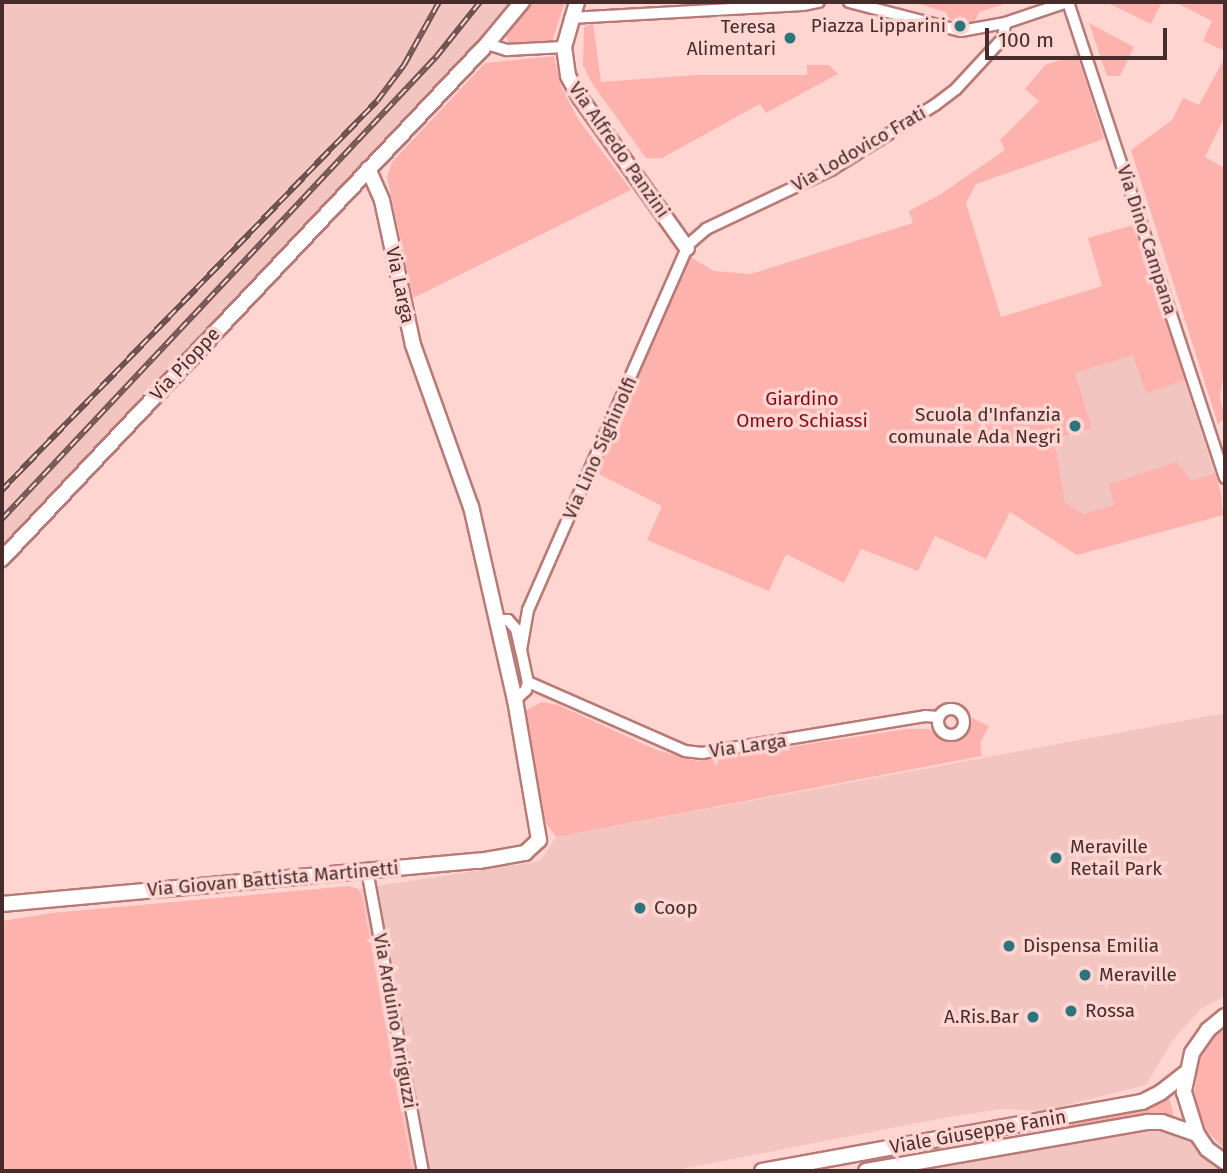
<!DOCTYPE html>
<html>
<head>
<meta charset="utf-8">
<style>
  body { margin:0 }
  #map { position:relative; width:1227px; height:1173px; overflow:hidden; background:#ffd5d2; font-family:"Fira Sans",sans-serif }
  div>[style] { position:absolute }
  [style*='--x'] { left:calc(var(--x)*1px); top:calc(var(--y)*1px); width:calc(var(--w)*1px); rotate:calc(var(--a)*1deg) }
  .built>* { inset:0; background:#f2c5c1 }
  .green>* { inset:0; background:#feb2ad }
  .roads { filter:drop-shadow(2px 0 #b87a76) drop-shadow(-2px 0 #b87a76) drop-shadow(0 2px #b87a76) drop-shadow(0 -2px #b87a76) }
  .street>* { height:10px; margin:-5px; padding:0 5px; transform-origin:5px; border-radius:5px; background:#fff }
  .street>.ring { margin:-5px; padding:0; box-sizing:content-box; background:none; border:10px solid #fff; border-radius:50% }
  .secondary>* { height:14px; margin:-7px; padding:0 7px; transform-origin:7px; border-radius:7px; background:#fff }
  .rail>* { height:6px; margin-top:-3px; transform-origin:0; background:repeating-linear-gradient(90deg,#ffd5d2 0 10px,#705350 0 20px); box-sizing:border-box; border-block:2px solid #705350 }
  .dots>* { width:19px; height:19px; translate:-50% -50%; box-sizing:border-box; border:4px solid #ffd5d2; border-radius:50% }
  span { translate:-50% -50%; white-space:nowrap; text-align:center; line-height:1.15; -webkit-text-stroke:7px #ffd5d2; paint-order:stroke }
  .poi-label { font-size:19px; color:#462c2a }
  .right { translate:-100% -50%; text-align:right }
  .left { translate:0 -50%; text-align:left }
  .street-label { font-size:19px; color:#462c2a }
  .park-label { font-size:19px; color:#830b19 }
  .frame { position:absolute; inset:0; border:4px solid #462c2a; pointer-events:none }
  .scale { position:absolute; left:985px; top:28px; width:182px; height:32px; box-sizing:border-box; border:4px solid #462c2a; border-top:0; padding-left:9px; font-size:21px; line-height:24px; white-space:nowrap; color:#462c2a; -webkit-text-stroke:5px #ffd5d2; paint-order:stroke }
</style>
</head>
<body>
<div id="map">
  <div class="built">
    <div style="clip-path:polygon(2px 2px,511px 2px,479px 40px,2px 549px)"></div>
    <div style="clip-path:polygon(1166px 323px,1221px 494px,1223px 515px,1077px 555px,1010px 512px,1024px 340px)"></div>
    <div style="clip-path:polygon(1225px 713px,1225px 996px,1201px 1009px,1173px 1040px,1146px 1085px,1043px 1111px,1002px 1109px,938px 1119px,672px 1171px,412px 1171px,358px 889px,540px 861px,556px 837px)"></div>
    <div style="clip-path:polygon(1130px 1124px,1179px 1127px,1225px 1162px,1225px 1171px,872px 1171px)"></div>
  </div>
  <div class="green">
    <div style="clip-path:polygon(532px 2px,565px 2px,552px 41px,510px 45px,506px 37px)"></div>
    <div style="clip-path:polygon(913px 2px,1010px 2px,979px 12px,973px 25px,953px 23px,945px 12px)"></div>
    <div style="clip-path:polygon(1116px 2px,1162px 2px,1151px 24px,1110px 4px)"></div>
    <div style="clip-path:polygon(1175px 2px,1225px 2px,1225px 51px,1203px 41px,1212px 21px)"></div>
    <div style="clip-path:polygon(593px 23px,601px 82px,696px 75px,807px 75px,807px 65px,829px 65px,838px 74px,766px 113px,760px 104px,662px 158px,646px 158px,593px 85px,583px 65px,584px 27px)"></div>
    <div style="clip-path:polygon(1089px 23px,1134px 47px,1120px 76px,1107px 76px)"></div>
    <div style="clip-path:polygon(1077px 54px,1104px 139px,976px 184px,966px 203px,1001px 317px,1102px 286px,1088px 238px,1133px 225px,1185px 380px,1146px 393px,1133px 355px,1075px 373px,1092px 428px,1054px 439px,1065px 503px,1084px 514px,1114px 505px,1109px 484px,1177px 462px,1192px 481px,1215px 473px,1221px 494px,1223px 515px,1077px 555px,1010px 512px,986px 559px,935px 536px,918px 571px,861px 549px,844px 583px,786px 554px,769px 591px,647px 540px,662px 506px,587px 468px,689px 256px,714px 271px,751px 274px,913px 223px,909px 211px,941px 194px,1005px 150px,1000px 140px,1039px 101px,1025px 89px,1045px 65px)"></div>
    <div style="clip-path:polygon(554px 56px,561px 86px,578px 119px,631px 190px,413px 298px,387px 177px,392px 162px,485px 63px)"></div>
    <div style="clip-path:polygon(1225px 57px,1225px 116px,1205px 157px,1225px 168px,1225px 368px,1220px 397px,1225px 419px,1218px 424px,1131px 150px,1172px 120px,1183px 98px,1199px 105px)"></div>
    <div style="clip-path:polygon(541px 702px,558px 705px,657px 750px,697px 761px,907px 729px,930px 729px,947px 742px,955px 741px,969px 732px,972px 718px,989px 726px,980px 743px,982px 756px,556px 837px,546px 823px,525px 711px)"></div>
    <div style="clip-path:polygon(349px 886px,358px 889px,362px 898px,412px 1171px,2px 1171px,2px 921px,52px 913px)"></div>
    <div style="clip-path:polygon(1225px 1030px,1225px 1149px,1206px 1130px,1194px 1100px,1197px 1064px,1216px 1035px)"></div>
    <div style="clip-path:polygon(1169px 1096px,1174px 1117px,1146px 1113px,1057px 1129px,1057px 1125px,1153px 1105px)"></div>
  </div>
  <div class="roads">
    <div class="street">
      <div style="--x:849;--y:2;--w:116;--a:14.5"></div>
      <div style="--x:961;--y:31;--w:45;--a:-10.3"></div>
      <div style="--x:1005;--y:23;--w:65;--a:-18.7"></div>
      <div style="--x:1068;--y:2;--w:501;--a:71.75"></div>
      <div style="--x:570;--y:18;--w:233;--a:-3.2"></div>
      <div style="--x:803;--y:5;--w:16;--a:-11"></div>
      <div style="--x:487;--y:44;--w:21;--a:17"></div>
      <div style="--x:507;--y:50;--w:57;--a:-3"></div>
      <div style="--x:498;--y:620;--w:10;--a:0"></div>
      <div style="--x:508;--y:620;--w:12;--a:48"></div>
      <div style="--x:516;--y:629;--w:22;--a:77"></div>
      <div style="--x:521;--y:650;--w:33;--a:78"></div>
      <div style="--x:528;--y:682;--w:8;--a:104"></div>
      <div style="--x:526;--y:690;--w:15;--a:138"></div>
      <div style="--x:521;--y:650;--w:41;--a:-80.1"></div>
      <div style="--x:528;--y:610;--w:400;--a:-66.3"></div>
      <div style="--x:689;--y:244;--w:23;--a:-41"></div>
      <div style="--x:706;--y:229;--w:138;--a:-25.3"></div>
      <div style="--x:831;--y:170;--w:123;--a:-32"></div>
      <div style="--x:935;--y:105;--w:26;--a:-37"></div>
      <div style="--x:956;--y:89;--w:69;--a:-47.3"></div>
      <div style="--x:1003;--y:38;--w:15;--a:-82"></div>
      <div style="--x:528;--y:682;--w:171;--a:23.7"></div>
      <div style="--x:685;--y:751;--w:17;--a:7"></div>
      <div style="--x:702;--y:753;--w:226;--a:-9.4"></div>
      <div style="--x:925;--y:716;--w:13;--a:4"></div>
      <div class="ring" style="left:938px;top:709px;width:16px;height:16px"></div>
      <div style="--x:367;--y:870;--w:306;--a:79.5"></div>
    </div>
    <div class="secondary">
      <div style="--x:577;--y:2;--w:47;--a:106.1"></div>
      <div style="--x:564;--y:47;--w:29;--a:82"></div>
      <div style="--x:568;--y:76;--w:26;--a:61"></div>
      <div style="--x:581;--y:99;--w:183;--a:54.6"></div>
      <div style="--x:2;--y:559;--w:707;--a:-46.72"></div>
      <div style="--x:487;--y:44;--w:55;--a:-50.2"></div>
      <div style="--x:2;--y:904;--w:479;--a:-5.2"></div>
      <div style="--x:479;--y:861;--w:47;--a:-9.9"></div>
      <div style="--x:525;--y:853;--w:19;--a:-43"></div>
      <div style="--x:539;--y:840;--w:142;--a:-99.7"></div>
      <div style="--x:515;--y:700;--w:198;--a:-102.8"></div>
      <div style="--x:471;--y:507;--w:172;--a:-109.7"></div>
      <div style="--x:413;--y:345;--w:148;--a:-102.1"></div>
      <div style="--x:382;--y:200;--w:34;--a:-114"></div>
      <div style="--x:1225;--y:1016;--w:22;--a:141"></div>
      <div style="--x:1208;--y:1030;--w:28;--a:125"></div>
      <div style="--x:1192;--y:1053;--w:40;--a:102"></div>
      <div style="--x:1184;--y:1092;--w:44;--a:72.8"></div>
      <div style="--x:1197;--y:1134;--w:18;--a:56"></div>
      <div style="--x:1207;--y:1149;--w:22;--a:36"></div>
      <div style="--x:762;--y:1171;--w:386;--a:-10.3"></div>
      <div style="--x:1142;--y:1102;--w:20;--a:-27"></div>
      <div style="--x:1160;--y:1093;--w:33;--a:-38"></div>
      <div style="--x:866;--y:1171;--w:286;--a:-9.9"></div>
      <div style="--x:1148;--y:1122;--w:14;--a:0"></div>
      <div style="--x:1162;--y:1122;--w:37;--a:19"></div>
    </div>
  </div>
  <div class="rail">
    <div style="--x:2;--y:490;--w:540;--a:-46.05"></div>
    <div style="--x:377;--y:101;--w:45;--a:-53.1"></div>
    <div style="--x:404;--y:65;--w:72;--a:-60.9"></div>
    <div style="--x:2;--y:519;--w:634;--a:-46.79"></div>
    <div style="--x:436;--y:57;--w:70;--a:-51.3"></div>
  </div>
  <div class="dots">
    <div style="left:960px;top:26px;background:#2c757c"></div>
    <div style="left:790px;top:38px;background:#2c757c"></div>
    <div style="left:1075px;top:426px;background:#2c757c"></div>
    <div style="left:1056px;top:858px;background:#2c757c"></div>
    <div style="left:640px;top:908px;background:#2c757c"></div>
    <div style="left:1009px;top:946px;background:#2c757c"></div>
    <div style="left:1085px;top:975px;background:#2c757c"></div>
    <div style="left:1071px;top:1011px;background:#2c757c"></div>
    <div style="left:1033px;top:1017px;background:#2c757c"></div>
  </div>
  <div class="poi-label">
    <span class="right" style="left:946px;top:26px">Piazza Lipparini</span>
    <span class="right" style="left:776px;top:38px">Teresa<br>Alimentari</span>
    <span class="right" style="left:1061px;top:426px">Scuola d'Infanzia<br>comunale Ada Negri</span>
    <span class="left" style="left:1070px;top:858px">Meraville<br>Retail Park</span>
    <span class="left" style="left:654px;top:908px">Coop</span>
    <span class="left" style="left:1023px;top:946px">Dispensa Emilia</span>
    <span class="left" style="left:1099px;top:975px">Meraville</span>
    <span class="left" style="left:1085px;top:1011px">Rossa</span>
    <span class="right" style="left:1019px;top:1017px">A.Ris.Bar</span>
  </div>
  <div class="street-label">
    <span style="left:859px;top:149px;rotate:-30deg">Via Lodovico Frati</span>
    <span style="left:619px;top:150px;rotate:55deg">Via Alfredo Panzini</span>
    <span style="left:1147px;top:240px;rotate:72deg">Via Dino Campana</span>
    <span style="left:400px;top:285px;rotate:78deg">Via Larga</span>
    <span style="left:185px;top:364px;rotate:-47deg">Via Pioppe</span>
    <span style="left:600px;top:448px;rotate:-66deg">Via Lino Sighinolfi</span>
    <span style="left:748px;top:746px;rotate:-8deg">Via Larga</span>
    <span style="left:273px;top:879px;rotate:-5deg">Via Giovan Battista Martinetti</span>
    <span style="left:395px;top:1021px;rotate:80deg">Via Arduino Arriguzzi</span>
    <span style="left:978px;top:1132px;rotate:-10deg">Viale Giuseppe Fanin</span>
  </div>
  <div class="park-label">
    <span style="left:802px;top:410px">Giardino<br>Omero Schiassi</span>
  </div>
  <div class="frame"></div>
  <div class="scale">100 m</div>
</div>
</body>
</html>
